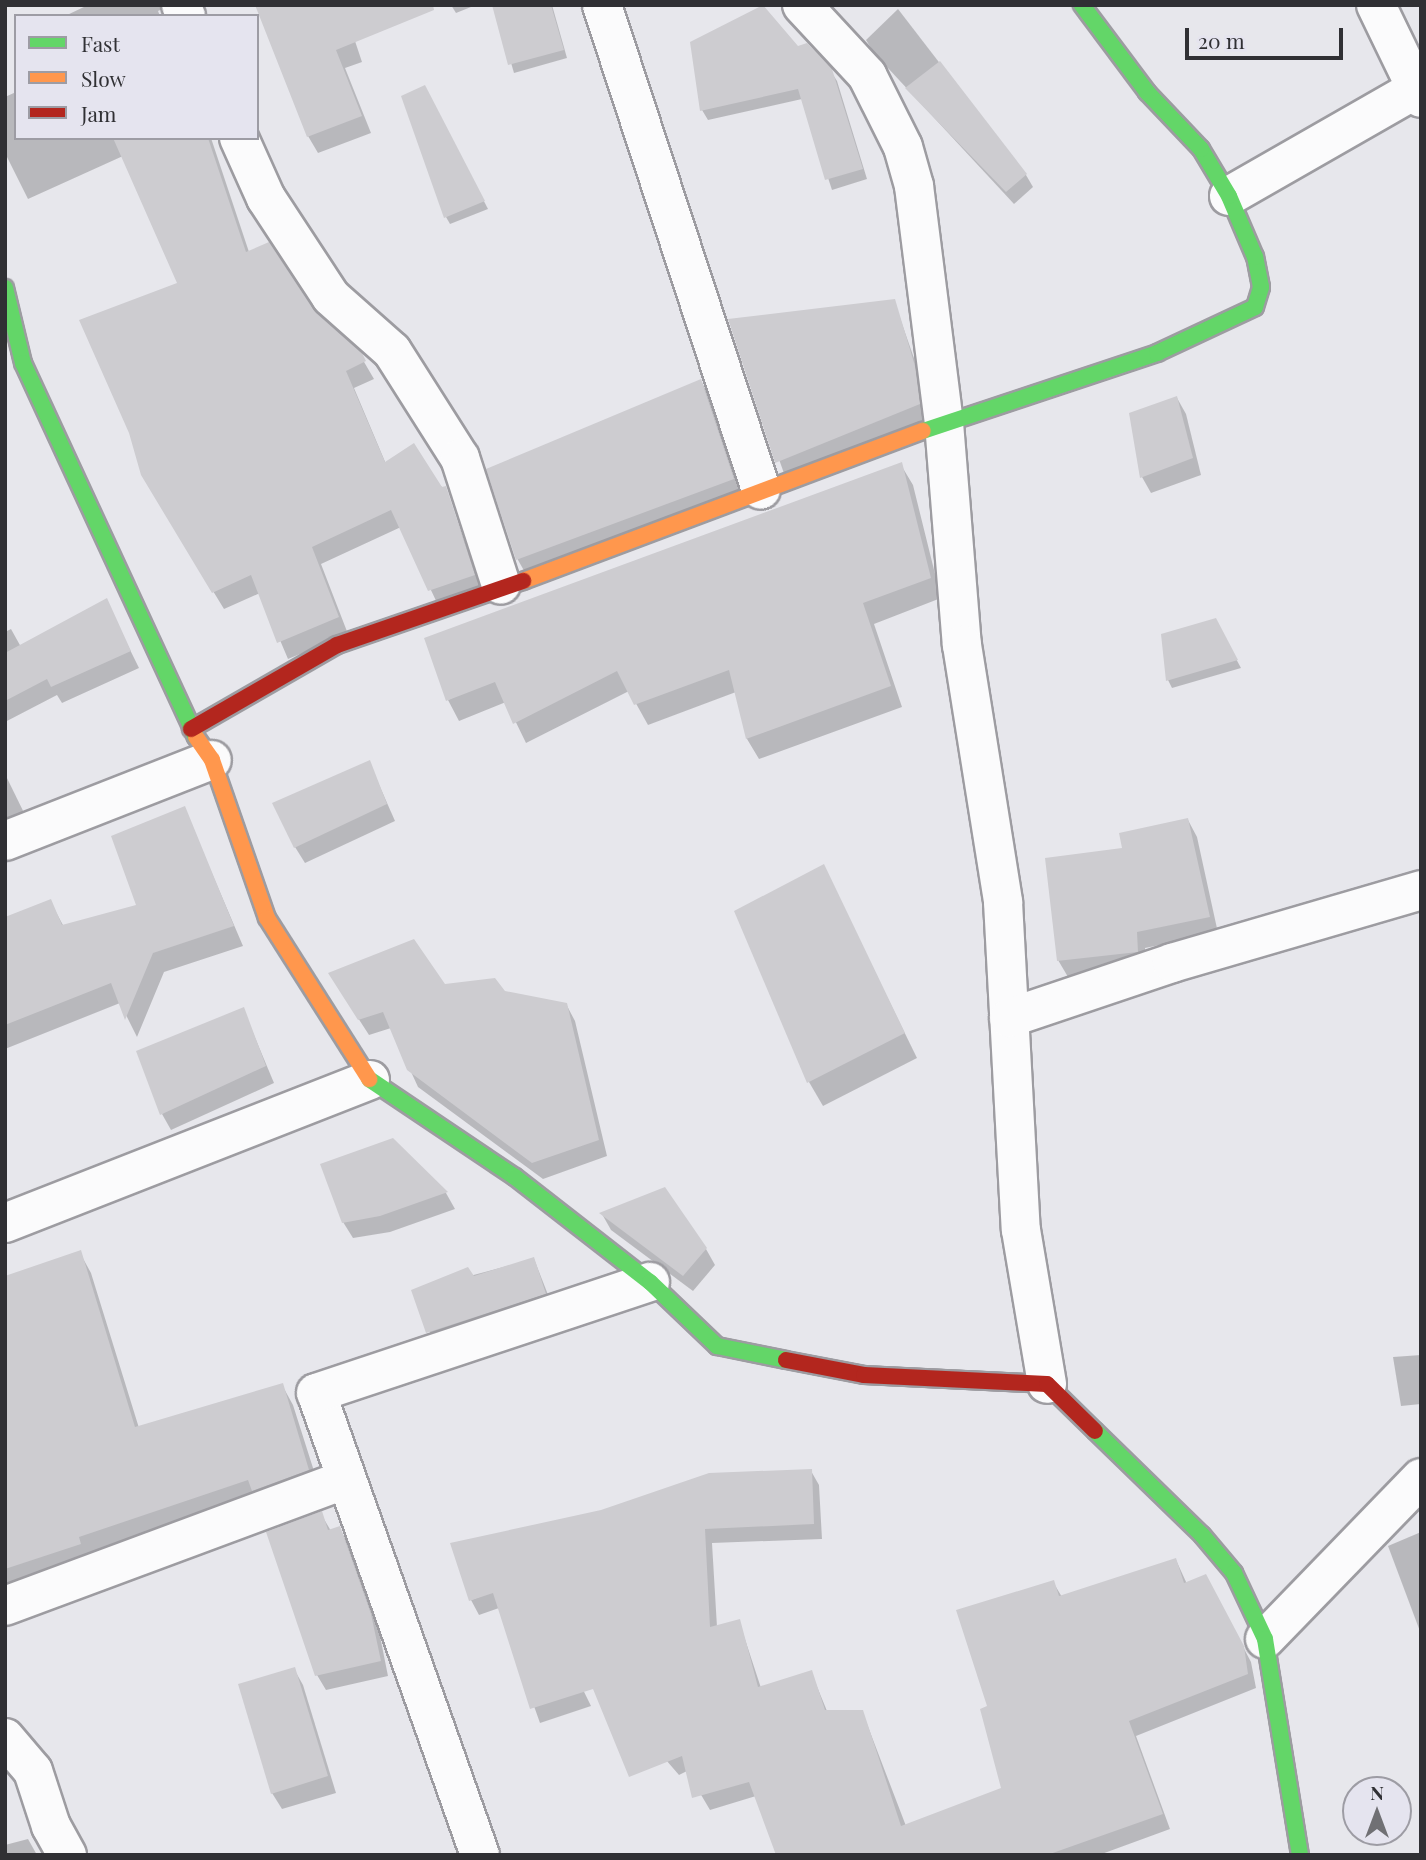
<!DOCTYPE html>
<html>
<head>
<meta charset="utf-8">
<style>
  body { margin:0 }
  #map { position:relative; width:1426px; height:1860px; overflow:hidden; background:#e7e7ec; font-family:"Playfair Display",serif }
  div>[style] { position:absolute }
  [style*='--x'] { left:calc(var(--x)*1px); top:calc(var(--y)*1px); width:calc(var(--w)*1px); rotate:calc(var(--a)*1deg) }
  .shadow>* { inset:0; background:#0003 }
  .building>* { inset:0; background:#cdccd0 }
  .roads { filter:drop-shadow(2px 0 #9d9ca1) drop-shadow(-2px 0 #9d9ca1) drop-shadow(0 2px #9d9ca1) drop-shadow(0 -2px #9d9ca1) }
  .street>* { height:38px; margin:-19px; padding:0 19px; transform-origin:19px; border-radius:19px; background:#fbfbfc }
  .fast>* { height:16px; margin:-8px; padding:0 8px; transform-origin:8px; border-radius:8px; background:#63d668 }
  .slow>* { height:16px; margin:-8px; padding:0 8px; transform-origin:8px; border-radius:8px; background:#ff974d }
  .jam>* { height:16px; margin:-8px; padding:0 8px; transform-origin:8px; border-radius:8px; background:#b3261e }
  span { translate:-50% -50%; white-space:nowrap; text-align:center; line-height:1.15; -webkit-text-stroke:5px #e5e4ef; paint-order:stroke }
  .frame { position:absolute; inset:0; border:7px solid #303034; pointer-events:none }
  .legend { position:absolute; left:14px; top:14px; width:245px; height:126px; box-sizing:border-box; background:#e5e4ef; border:2px solid #9d9ca4; margin:0; padding:9px 12px; list-style:none; font-size:21px; color:#303034 }
  .legend li { display:flex; align-items:center; gap:14px; height:35px }
  .legend b { width:35px; border:2px solid #9d9ca4 }
  .north { position:absolute; left:1342px; top:1776px; width:70px; height:70px; box-sizing:border-box; background:#e5e4ef; border:2px solid #9d9ca4; border-radius:50%; rotate:0deg; font-size:19px; font-weight:700; line-height:28px; text-align:center; color:#303034 }
  .north::after { content:''; display:block; margin:auto; width:24px; height:32px; background:#707074; clip-path:polygon(50% 0,100% 100%,50% 72%,0 100%) }
  .scale { position:absolute; left:1185px; top:28px; width:158px; height:32px; box-sizing:border-box; border:4px solid #303034; border-top:0; padding-left:9px; font-size:21px; line-height:24px; white-space:nowrap; color:#303034; -webkit-text-stroke:5px #e5e4ef; paint-order:stroke }
</style>
</head>
<body>
<div id="map">
  <div class="shadow">
    <div style="clip-path:polygon(88px 5px,170px 5px,158px 11px,160px 16px,65px 16px)"></div>
    <div style="clip-path:polygon(451px 5px,476px 5px,456px 13px)"></div>
    <div style="clip-path:polygon(494px 5px,552px 5px,567px 58px,514px 73px)"></div>
    <div style="clip-path:polygon(344px 8px,362px 62px,345px 68px,371px 133px,318px 153px,308px 136px)"></div>
    <div style="clip-path:polygon(898px 9px,1026px 175px,1033px 187px,1014px 204px,874px 53px,866px 40px)"></div>
    <div style="clip-path:polygon(798px 48px,830px 70px,837px 81px,867px 179px,832px 190px,802px 99px,708px 120px,702px 110px)"></div>
    <div style="clip-path:polygon(16px 92px,16px 138px,211px 138px,249px 252px,360px 355px,374px 379px,354px 388px,386px 464px,445px 488px,483px 592px,439px 607px,401px 527px,321px 564px,348px 634px,288px 659px,260px 593px,224px 609px,153px 493px,179px 283px,123px 156px,28px 199px,5px 153px,5px 97px)"></div>
    <div style="clip-path:polygon(429px 95px,488px 209px,450px 224px,446px 217px)"></div>
    <div style="clip-path:polygon(894px 301px,923px 384px,928px 421px,786px 479px,730px 321px)"></div>
    <div style="clip-path:polygon(701px 381px,714px 405px,747px 503px,531px 583px,518px 560px,489px 470px)"></div>
    <div style="clip-path:polygon(1177px 398px,1186px 414px,1201px 475px,1151px 493px,1142px 477px)"></div>
    <div style="clip-path:polygon(901px 465px,913px 485px,941px 598px,874px 624px,902px 707px,759px 759px,747px 739px,736px 692px,648px 725px,629px 691px,526px 743px,506px 702px,459px 721px,448px 700px)"></div>
    <div style="clip-path:polygon(106px 601px,139px 668px,62px 703px,57px 695px,5px 722px,5px 632px,11px 629px,21px 647px)"></div>
    <div style="clip-path:polygon(1215px 620px,1241px 668px,1172px 688px,1168px 680px)"></div>
    <div style="clip-path:polygon(369px 762px,395px 821px,305px 863px,295px 847px)"></div>
    <div style="clip-path:polygon(5px 774px,30px 825px,5px 835px)"></div>
    <div style="clip-path:polygon(184px 808px,243px 946px,164px 972px,137px 1037px,120px 1003px,5px 1049px,5px 919px,50px 901px,64px 927px,139px 907px)"></div>
    <div style="clip-path:polygon(1188px 820px,1197px 837px,1218px 933px,1145px 948px,1146px 968px,1068px 977px,1058px 960px,1125px 850px)"></div>
    <div style="clip-path:polygon(823px 866px,917px 1058px,823px 1106px,809px 1082px)"></div>
    <div style="clip-path:polygon(444px 986px,566px 1004px,575px 1021px,607px 1156px,543px 1179px,418px 1087px,391px 1028px,369px 1035px,340px 990px)"></div>
    <div style="clip-path:polygon(243px 1009px,274px 1083px,171px 1130px,162px 1114px)"></div>
    <div style="clip-path:polygon(393px 1140px,446px 1193px,455px 1209px,390px 1232px,353px 1238px,343px 1222px)"></div>
    <div style="clip-path:polygon(602px 1214px,706px 1249px,715px 1265px,693px 1291px,611px 1230px)"></div>
    <div style="clip-path:polygon(80px 1253px,91px 1273px,139px 1428px,282px 1385px,293px 1405px,320px 1490px,5px 1593px,5px 1286px)"></div>
    <div style="clip-path:polygon(534px 1259px,554px 1310px,437px 1349px,413px 1291px)"></div>
    <div style="clip-path:polygon(1421px 1355px,1421px 1404px,1401px 1406px,1393px 1357px)"></div>
    <div style="clip-path:polygon(811px 1471px,819px 1485px,822px 1539px,712px 1543px,717px 1627px,739px 1621px,761px 1688px,811px 1672px,827px 1711px,862px 1711px,906px 1826px,1003px 1789px,990px 1708px,1053px 1582px,1062px 1597px,1176px 1560px,1187px 1584px,1206px 1576px,1251px 1662px,1256px 1688px,1136px 1736px,1170px 1829px,1099px 1855px,778px 1855px,756px 1796px,710px 1810px,687px 1771px,679px 1775px,575px 1655px,568px 1659px,591px 1706px,540px 1723px,499px 1608px,479px 1615px,471px 1600px)"></div>
    <div style="clip-path:polygon(321px 1514px,331px 1531px,339px 1528px,348px 1543px,379px 1631px,388px 1676px,326px 1690px,317px 1675px)"></div>
    <div style="clip-path:polygon(1421px 1532px,1421px 1634px,1388px 1546px)"></div>
    <div style="clip-path:polygon(294px 1669px,303px 1685px,336px 1793px,282px 1809px,272px 1793px)"></div>
    <div style="clip-path:polygon(28px 1839px,37px 1855px,5px 1855px,5px 1845px)"></div>
  </div>
  <div class="building">
    <div style="clip-path:polygon(255px 5px,433px 5px,434px 10px,336px 50px,362px 116px,307px 137px)"></div>
    <div style="clip-path:polygon(492px 5px,551px 5px,564px 50px,508px 65px)"></div>
    <div style="clip-path:polygon(763px 5px,798px 46px,807px 43px,832px 69px,863px 169px,825px 180px,798px 89px,700px 111px,690px 42px)"></div>
    <div style="clip-path:polygon(940px 61px,1027px 174px,1006px 192px,905px 88px)"></div>
    <div style="clip-path:polygon(425px 85px,485px 201px,444px 218px,401px 96px)"></div>
    <div style="clip-path:polygon(113px 138px,208px 138px,246px 252px,269px 242px,313px 309px,362px 353px,366px 361px,346px 371px,385px 462px,414px 443px,442px 487px,446px 486px,475px 575px,428px 591px,391px 510px,312px 547px,339px 617px,277px 643px,251px 575px,212px 593px,141px 475px,129px 433px,79px 320px,177px 283px)"></div>
    <div style="clip-path:polygon(895px 299px,915px 366px,920px 404px,775px 463px,728px 319px)"></div>
    <div style="clip-path:polygon(701px 379px,734px 479px,516px 560px,486px 469px)"></div>
    <div style="clip-path:polygon(1177px 396px,1193px 458px,1140px 478px,1129px 413px)"></div>
    <div style="clip-path:polygon(902px 462px,931px 578px,863px 603px,891px 686px,746px 739px,729px 670px,634px 705px,617px 671px,513px 724px,495px 682px,446px 701px,424px 638px)"></div>
    <div style="clip-path:polygon(107px 598px,131px 651px,51px 687px,47px 679px,5px 701px,5px 653px)"></div>
    <div style="clip-path:polygon(1216px 618px,1238px 660px,1166px 681px,1161px 634px)"></div>
    <div style="clip-path:polygon(370px 760px,387px 804px,294px 848px,272px 803px)"></div>
    <div style="clip-path:polygon(185px 806px,234px 926px,153px 953px,125px 1020px,111px 983px,5px 1025px,5px 917px,51px 899px,62px 925px,136px 905px,111px 836px)"></div>
    <div style="clip-path:polygon(1188px 818px,1210px 917px,1137px 932px,1138px 952px,1057px 961px,1045px 858px,1122px 848px,1119px 833px)"></div>
    <div style="clip-path:polygon(824px 864px,905px 1033px,807px 1083px,734px 911px)"></div>
    <div style="clip-path:polygon(414px 939px,445px 984px,495px 978px,505px 991px,567px 1003px,599px 1140px,532px 1163px,407px 1070px,383px 1012px,358px 1020px,328px 973px)"></div>
    <div style="clip-path:polygon(244px 1007px,266px 1066px,160px 1115px,136px 1051px)"></div>
    <div style="clip-path:polygon(393px 1138px,448px 1192px,380px 1216px,342px 1223px,320px 1164px)"></div>
    <div style="clip-path:polygon(665px 1187px,707px 1248px,683px 1276px,599px 1213px)"></div>
    <div style="clip-path:polygon(81px 1250px,135px 1427px,283px 1383px,309px 1470px,252px 1491px,248px 1480px,79px 1537px,81px 1544px,5px 1569px,5px 1276px)"></div>
    <div style="clip-path:polygon(534px 1257px,546px 1294px,426px 1333px,411px 1290px,468px 1267px,474px 1276px)"></div>
    <div style="clip-path:polygon(812px 1469px,814px 1524px,705px 1529px,710px 1627px,740px 1619px,758px 1687px,812px 1670px,825px 1710px,863px 1710px,901px 1826px,1001px 1788px,980px 1709px,987px 1706px,956px 1610px,1054px 1580px,1059px 1596px,1176px 1558px,1184px 1583px,1206px 1574px,1244px 1646px,1248px 1674px,1129px 1721px,1163px 1814px,1047px 1855px,776px 1855px,749px 1782px,692px 1798px,682px 1756px,629px 1777px,593px 1689px,530px 1709px,493px 1593px,469px 1601px,450px 1543px,601px 1510px,709px 1473px)"></div>
    <div style="clip-path:polygon(322px 1511px,328px 1530px,340px 1526px,371px 1614px,381px 1661px,315px 1676px,266px 1532px)"></div>
    <div style="clip-path:polygon(295px 1667px,328px 1776px,271px 1794px,238px 1684px)"></div>
  </div>
  <div class="roads">
    <div class="street">
      <div style="--x:181;--y:5;--w:12;--a:66"></div>
      <div style="--x:602;--y:5;--w:510;--a:71.85"></div>
      <div style="--x:802;--y:5;--w:96;--a:47.1"></div>
      <div style="--x:867;--y:75;--w:80;--a:63.4"></div>
      <div style="--x:903;--y:147;--w:41;--a:74.2"></div>
      <div style="--x:914;--y:186;--w:239;--a:82.8"></div>
      <div style="--x:944;--y:423;--w:223;--a:85.4"></div>
      <div style="--x:962;--y:645;--w:260;--a:80.9"></div>
      <div style="--x:1003;--y:902;--w:328;--a:86.9"></div>
      <div style="--x:1021;--y:1230;--w:156;--a:80.4"></div>
      <div style="--x:1376;--y:5;--w:103;--a:64.2"></div>
      <div style="--x:239;--y:138;--w:66;--a:65.8"></div>
      <div style="--x:266;--y:198;--w:118;--a:56.7"></div>
      <div style="--x:331;--y:297;--w:81;--a:41.5"></div>
      <div style="--x:392;--y:351;--w:127;--a:57.6"></div>
      <div style="--x:460;--y:458;--w:133;--a:72.1"></div>
      <div style="--x:1229;--y:196;--w:213;--a:-29.8"></div>
      <div style="--x:5;--y:841;--w:222;--a:-21.4"></div>
      <div style="--x:1009;--y:1018;--w:172;--a:-18.6"></div>
      <div style="--x:1172;--y:963;--w:259;--a:-16.3"></div>
      <div style="--x:5;--y:1223;--w:392;--a:-21.4"></div>
      <div style="--x:5;--y:1606;--w:362;--a:-20.4"></div>
      <div style="--x:1265;--y:1639;--w:224;--a:-45.9"></div>
      <div style="--x:5;--y:1738;--w:43;--a:49.7"></div>
      <div style="--x:33;--y:1771;--w:58;--a:71.9"></div>
      <div style="--x:51;--y:1826;--w:33;--a:61"></div>
      <div style="--x:480;--y:1855;--w:490;--a:-109.5"></div>
      <div style="--x:316;--y:1393;--w:352;--a:-18.4"></div>
    </div>
    <div class="fast">
      <div style="--x:5;--y:288;--w:77;--a:76.5"></div>
      <div style="--x:23;--y:363;--w:412;--a:65.2"></div>
      <div style="--x:923;--y:431;--w:247;--a:-18.4"></div>
      <div style="--x:1157;--y:353;--w:108;--a:-25.1"></div>
      <div style="--x:1255;--y:307;--w:21;--a:-73"></div>
      <div style="--x:1261;--y:287;--w:31;--a:-101"></div>
      <div style="--x:1255;--y:257;--w:66;--a:-113.1"></div>
      <div style="--x:1229;--y:196;--w:55;--a:-120.8"></div>
      <div style="--x:1201;--y:149;--w:79;--a:-133.5"></div>
      <div style="--x:1147;--y:92;--w:109;--a:-126.8"></div>
      <div style="--x:369;--y:1079;--w:176;--a:33.9"></div>
      <div style="--x:515;--y:1177;--w:171;--a:37.9"></div>
      <div style="--x:650;--y:1282;--w:93;--a:43.7"></div>
      <div style="--x:717;--y:1346;--w:70;--a:11.5"></div>
      <div style="--x:1095;--y:1431;--w:149;--a:44.2"></div>
      <div style="--x:1202;--y:1535;--w:50;--a:49.9"></div>
      <div style="--x:1234;--y:1573;--w:73;--a:64.8"></div>
      <div style="--x:1265;--y:1639;--w:219;--a:80.8"></div>
    </div>
    <div class="slow">
      <div style="--x:523;--y:581;--w:427;--a:-20.6"></div>
      <div style="--x:196;--y:737;--w:28;--a:55"></div>
      <div style="--x:212;--y:760;--w:167;--a:70.8"></div>
      <div style="--x:267;--y:918;--w:191;--a:57.6"></div>
    </div>
    <div class="jam">
      <div style="--x:191;--y:729;--w:168;--a:-29.9"></div>
      <div style="--x:337;--y:645;--w:197;--a:-19"></div>
      <div style="--x:786;--y:1360;--w:79;--a:10.9"></div>
      <div style="--x:864;--y:1375;--w:183;--a:2.8"></div>
      <div style="--x:1047;--y:1384;--w:67;--a:44.4"></div>
    </div>
  </div>
  <div class="frame"></div>
  <ul class="legend">
  <li><b style="height:9px;background:#63d668"></b>Fast</li>
  <li><b style="height:9px;background:#ff974d"></b>Slow</li>
  <li><b style="height:9px;background:#b3261e"></b>Jam</li>
  </ul>
  <div class="north">N</div>
  <div class="scale">20 m</div>
</div>
</body>
</html>
